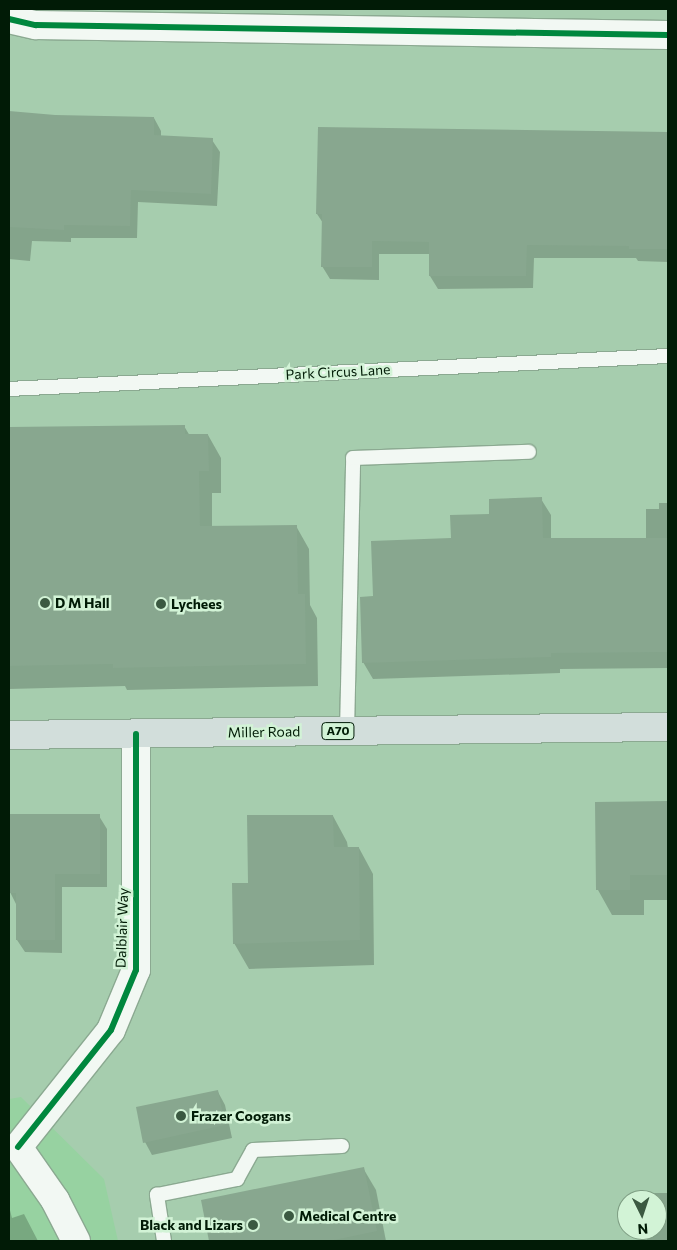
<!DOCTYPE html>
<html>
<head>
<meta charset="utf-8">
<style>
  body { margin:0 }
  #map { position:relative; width:677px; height:1250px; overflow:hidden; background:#a6cdae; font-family:Commissioner,sans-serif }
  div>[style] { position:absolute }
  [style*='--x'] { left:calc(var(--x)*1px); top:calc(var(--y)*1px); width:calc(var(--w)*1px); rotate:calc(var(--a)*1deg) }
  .built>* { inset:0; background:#97d2a1 }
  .shadow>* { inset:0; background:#0003 }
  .building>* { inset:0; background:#88a78f }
  .roads { filter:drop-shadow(1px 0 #8ba991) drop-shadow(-1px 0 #8ba991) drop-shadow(0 1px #8ba991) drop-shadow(0 -1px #8ba991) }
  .service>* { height:14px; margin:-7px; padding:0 7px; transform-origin:7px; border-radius:7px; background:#f2f8f3 }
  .minor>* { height:28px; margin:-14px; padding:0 14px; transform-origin:14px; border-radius:14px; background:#f2f8f3 }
  .primary>* { height:28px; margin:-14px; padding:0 14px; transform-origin:14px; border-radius:14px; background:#d2dedb }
  .cycleway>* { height:6px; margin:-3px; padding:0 3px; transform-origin:3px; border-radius:3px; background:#00873e }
  .dots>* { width:14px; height:14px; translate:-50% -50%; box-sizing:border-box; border:2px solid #d2f3d6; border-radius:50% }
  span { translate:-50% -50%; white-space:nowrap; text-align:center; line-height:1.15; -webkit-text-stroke:5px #d2f3d6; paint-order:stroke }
  .shield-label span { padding:1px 4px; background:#d2f3d6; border:1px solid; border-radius:4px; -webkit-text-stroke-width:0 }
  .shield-label { font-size:12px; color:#011b06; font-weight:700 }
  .street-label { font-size:14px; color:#011b06 }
  .poi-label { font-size:14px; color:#011b06; font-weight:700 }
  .left { translate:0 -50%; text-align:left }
  .right { translate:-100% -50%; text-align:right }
  .frame { position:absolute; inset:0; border:10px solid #011b06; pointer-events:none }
  .north { position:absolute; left:617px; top:1190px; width:50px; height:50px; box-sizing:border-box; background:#d2f3d6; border:1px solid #7e9d83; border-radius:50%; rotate:176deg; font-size:14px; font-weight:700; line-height:20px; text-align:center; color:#011b06 }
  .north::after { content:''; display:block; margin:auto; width:18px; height:22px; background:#3b5941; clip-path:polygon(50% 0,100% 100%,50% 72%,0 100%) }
</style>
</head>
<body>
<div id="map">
  <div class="built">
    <div style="clip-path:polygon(21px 1097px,104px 1179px,118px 1241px,9px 1241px,9px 1099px)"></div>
  </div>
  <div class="shadow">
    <div style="clip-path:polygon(9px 112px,55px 116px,154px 118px,161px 131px,161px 137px,212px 140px,220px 152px,217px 206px,138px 202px,137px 238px,71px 238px,71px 242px,32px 241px,30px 261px,9px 259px)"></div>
    <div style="clip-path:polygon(319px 128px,668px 134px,668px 262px,638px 261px,636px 258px,534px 258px,533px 288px,438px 289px,430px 276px,430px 254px,379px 254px,379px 280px,330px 279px,322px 266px,323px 223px,317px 214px)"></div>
    <div style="clip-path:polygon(184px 426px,190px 436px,208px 435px,221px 458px,221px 493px,212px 493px,212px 527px,296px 526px,309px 549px,310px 605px,317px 618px,318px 686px,127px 690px,125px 686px,9px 689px,9px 429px)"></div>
    <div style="clip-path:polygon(541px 499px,551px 515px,551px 540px,646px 539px,646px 509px,659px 509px,659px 503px,668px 503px,668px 668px,560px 669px,560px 673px,373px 679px,363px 662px,374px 598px,452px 539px,490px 515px)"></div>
    <div style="clip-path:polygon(668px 802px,668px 900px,644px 900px,644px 915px,612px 915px,598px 890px,597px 803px)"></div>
    <div style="clip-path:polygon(9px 815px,99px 816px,107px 829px,107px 887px,62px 887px,62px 953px,25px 952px,17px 940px,17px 906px,9px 890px)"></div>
    <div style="clip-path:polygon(333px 816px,347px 842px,348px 848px,359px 848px,373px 874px,374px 965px,249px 969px,234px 943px,249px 884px)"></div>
    <div style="clip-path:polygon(218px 1092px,225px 1105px,232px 1138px,152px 1155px,145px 1142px)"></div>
    <div style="clip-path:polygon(363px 1168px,376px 1190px,386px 1241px,210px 1241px,202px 1201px)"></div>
    <div style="clip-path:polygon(647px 1193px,668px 1193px,668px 1241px,647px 1241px,647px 1230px,657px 1230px,657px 1200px,647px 1200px)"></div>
    <div style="clip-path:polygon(9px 1206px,12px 1218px,24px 1214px,38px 1241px,9px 1241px)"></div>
  </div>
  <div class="building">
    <div style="clip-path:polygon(9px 111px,55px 115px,154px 117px,154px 135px,213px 138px,211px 194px,131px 190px,130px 226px,64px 225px,64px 230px,9px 227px)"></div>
    <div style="clip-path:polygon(318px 127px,668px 132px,668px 249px,629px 249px,629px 246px,527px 245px,526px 276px,429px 276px,429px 242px,372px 241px,372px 267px,321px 267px,322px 214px,316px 214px)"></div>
    <div style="clip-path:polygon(185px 425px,185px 434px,208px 434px,209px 471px,199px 471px,200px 526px,297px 525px,298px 594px,305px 594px,306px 664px,113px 668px,113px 664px,9px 666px,9px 427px)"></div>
    <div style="clip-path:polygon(542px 497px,543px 538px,668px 538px,668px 652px,551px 653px,551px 657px,362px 663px,360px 597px,373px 596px,371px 541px,451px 538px,450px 515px,489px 514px,489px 499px)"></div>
    <div style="clip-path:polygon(668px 801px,668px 875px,630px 875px,630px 890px,596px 890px,595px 802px)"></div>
    <div style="clip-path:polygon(9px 814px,100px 814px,100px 874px,55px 874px,55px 940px,16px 940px,16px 893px,9px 893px)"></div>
    <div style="clip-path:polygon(247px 815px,333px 815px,334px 847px,359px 847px,360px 940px,233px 944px,232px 883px,248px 883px)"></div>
    <div style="clip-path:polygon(218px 1090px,225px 1125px,143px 1143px,136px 1107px)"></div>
    <div style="clip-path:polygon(364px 1167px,377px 1231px,330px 1241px,209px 1241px,201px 1200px)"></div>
  </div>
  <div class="roads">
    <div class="service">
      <div style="--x:9;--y:389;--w:660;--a:-2.87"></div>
      <div style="--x:347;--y:731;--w:273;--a:-88.7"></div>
      <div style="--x:353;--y:458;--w:176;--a:-2"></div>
      <div style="--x:164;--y:1241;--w:47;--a:-98.7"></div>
      <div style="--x:157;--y:1195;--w:82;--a:-11.3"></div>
      <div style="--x:237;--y:1179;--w:33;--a:-61"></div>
      <div style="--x:253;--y:1150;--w:89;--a:-2.6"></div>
    </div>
    <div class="minor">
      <div style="--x:9;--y:19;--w:28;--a:13"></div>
      <div style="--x:36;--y:25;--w:632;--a:0.91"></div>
      <div style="--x:18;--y:1147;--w:149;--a:-51.5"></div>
      <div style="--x:111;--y:1030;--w:65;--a:-67.4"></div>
      <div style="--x:136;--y:970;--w:236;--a:-90"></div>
      <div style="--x:18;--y:1147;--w:65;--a:55.1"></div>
      <div style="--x:55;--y:1200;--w:46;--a:62.9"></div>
    </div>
    <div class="primary">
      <div style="--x:9;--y:735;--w:659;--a:-0.7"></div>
    </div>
  </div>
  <div class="cycleway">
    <div style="--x:9;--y:19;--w:28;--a:13"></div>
    <div style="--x:36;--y:25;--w:632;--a:0.91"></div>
    <div style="--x:18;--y:1147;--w:149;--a:-51.5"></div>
    <div style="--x:111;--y:1030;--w:65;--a:-67.4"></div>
    <div style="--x:136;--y:970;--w:236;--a:-90"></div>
  </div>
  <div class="dots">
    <div style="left:45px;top:603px;background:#3b5941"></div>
    <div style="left:161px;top:604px;background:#3b5941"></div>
    <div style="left:181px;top:1116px;background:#3b5941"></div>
    <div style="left:289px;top:1216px;background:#3b5941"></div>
    <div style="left:253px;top:1225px;background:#3b5941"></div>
  </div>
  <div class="shield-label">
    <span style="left:338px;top:731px">A70</span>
  </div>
  <div class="street-label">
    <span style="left:338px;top:372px;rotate:-3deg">Park Circus Lane</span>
    <span style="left:264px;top:732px;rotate:-1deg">Miller Road</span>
    <span style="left:122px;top:928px;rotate:-88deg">Dalblair Way</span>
  </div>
  <div class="poi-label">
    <span class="left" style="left:55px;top:603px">D M Hall</span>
    <span class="left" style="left:171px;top:604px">Lychees</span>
    <span class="left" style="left:191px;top:1116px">Frazer Coogans</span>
    <span class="left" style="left:299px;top:1216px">Medical Centre</span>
    <span class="right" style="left:243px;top:1225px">Black and Lizars</span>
  </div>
  <div class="frame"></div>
  <div class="north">N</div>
</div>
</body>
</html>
